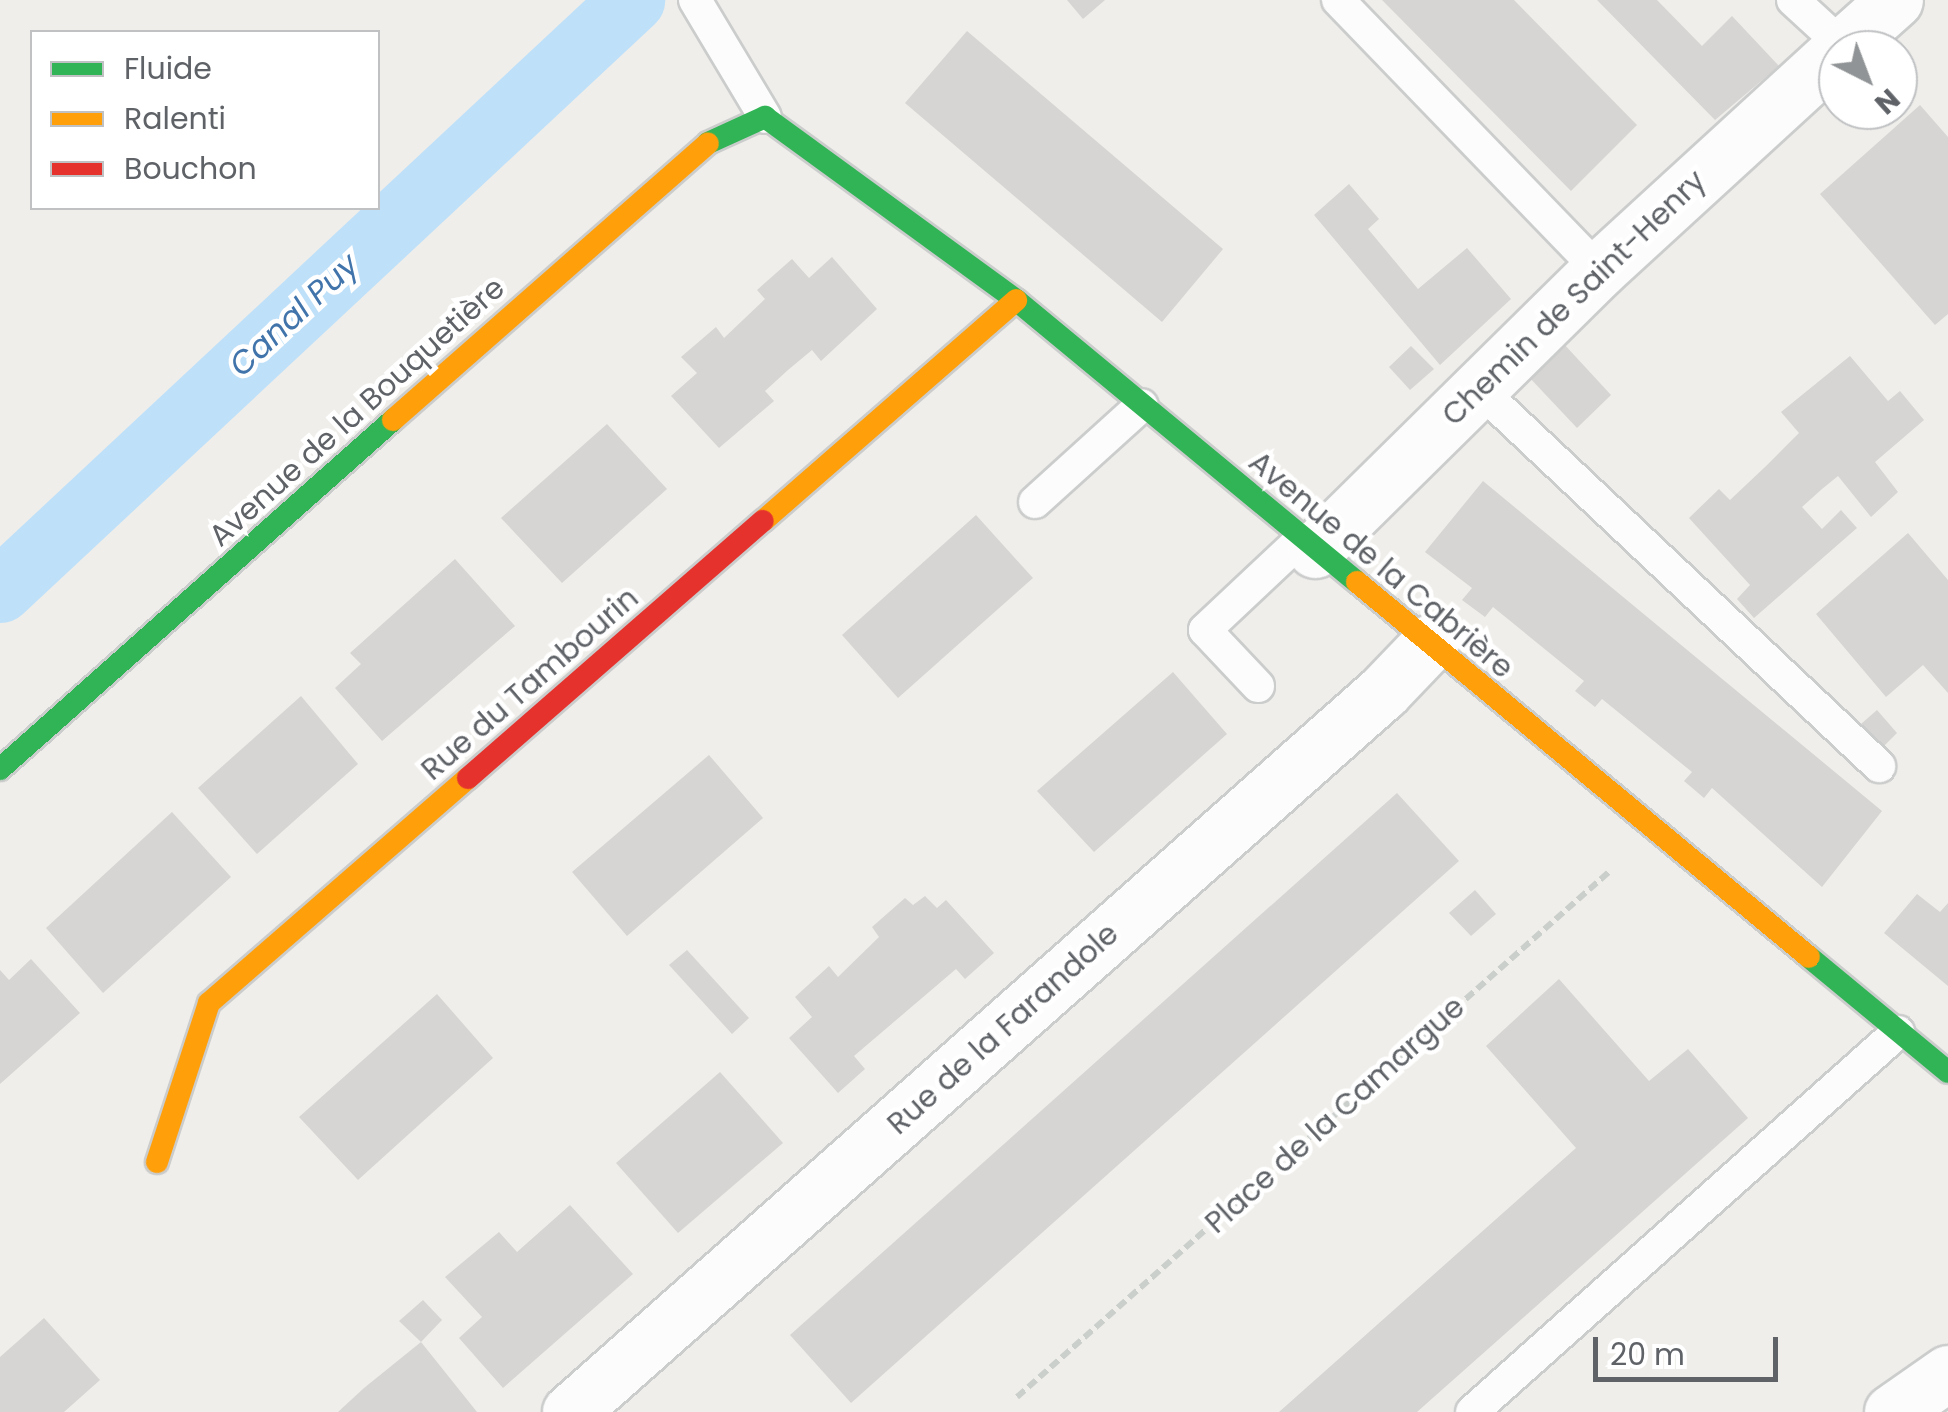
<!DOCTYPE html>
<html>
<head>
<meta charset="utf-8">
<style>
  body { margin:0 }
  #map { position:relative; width:1948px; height:1412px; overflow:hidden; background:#efeeea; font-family:Poppins,sans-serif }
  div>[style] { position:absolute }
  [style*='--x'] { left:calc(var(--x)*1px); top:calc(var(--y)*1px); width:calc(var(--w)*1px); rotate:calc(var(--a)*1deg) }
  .canal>* { height:65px; margin:-32.5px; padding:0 32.5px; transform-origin:32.5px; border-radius:32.5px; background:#bfe0f9 }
  .building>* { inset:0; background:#d6d5d3 }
  .path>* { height:6px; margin-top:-3px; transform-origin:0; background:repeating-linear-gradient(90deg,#cacfcc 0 10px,transparent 0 15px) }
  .roads { filter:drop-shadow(2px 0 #cbcccc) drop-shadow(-2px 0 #cbcccc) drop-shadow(0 2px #cbcccc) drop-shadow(0 -2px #cbcccc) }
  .lane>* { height:32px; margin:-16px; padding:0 16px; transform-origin:16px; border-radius:16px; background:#fdfcfc }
  .street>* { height:55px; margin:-27.5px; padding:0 27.5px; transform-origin:27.5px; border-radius:27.5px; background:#fdfcfc }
  .fast>* { height:22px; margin:-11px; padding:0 11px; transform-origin:11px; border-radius:11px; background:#30b455 }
  .slow>* { height:22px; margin:-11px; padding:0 11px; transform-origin:11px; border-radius:11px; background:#ff9f0a }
  .jam>* { height:22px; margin:-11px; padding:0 11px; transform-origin:11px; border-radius:11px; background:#e5322d }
  span { translate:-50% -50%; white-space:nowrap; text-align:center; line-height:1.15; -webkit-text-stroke:9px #fff; paint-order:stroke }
  .street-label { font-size:30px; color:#5f6368 }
  .water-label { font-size:32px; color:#4174aa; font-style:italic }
  .legend { position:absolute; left:30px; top:30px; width:350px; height:180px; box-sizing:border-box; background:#fff; border:2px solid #bfc1c3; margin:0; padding:12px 18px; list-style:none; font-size:30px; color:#5f6368 }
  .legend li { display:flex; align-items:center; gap:20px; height:50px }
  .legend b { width:50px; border:2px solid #bfc1c3 }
  .north { position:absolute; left:1818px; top:30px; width:100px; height:100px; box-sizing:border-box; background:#fff; border:2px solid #bfc1c3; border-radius:50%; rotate:138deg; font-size:28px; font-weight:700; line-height:40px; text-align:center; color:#5f6368 }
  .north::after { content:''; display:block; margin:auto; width:35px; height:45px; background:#919496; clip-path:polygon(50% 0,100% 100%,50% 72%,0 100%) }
  .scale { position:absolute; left:1593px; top:1337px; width:185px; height:45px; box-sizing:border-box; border:5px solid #5f6368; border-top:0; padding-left:12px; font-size:30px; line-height:35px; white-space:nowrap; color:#5f6368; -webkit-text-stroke:8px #fff; paint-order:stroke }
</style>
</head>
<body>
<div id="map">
  <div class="canal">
    <div style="--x:0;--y:590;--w:865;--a:-43.03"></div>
  </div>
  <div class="building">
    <div style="clip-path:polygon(1067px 0,1105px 0,1083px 19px)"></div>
    <div style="clip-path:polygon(1382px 0,1514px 0,1637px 125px,1571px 191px)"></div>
    <div style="clip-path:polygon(1597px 0,1657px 0,1702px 46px,1732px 16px,1779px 66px,1715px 120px)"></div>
    <div style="clip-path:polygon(967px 31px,1223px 249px,1162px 322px,905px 103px)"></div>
    <div style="clip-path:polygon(1920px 105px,1948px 137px,1948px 314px,1935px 325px,1820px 194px)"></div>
    <div style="clip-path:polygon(1349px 184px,1379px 219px,1368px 229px,1418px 289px,1467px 248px,1511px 299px,1440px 365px,1314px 215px)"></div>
    <div style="clip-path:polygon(832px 257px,877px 309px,821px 361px,812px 350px,788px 370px,765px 391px,774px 401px,719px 448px,671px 396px,697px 373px,681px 357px,716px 327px,724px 338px,765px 299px,757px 290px,792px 259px,809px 278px)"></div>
    <div style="clip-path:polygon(1563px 343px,1611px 395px,1577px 428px,1528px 376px)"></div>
    <div style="clip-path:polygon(1411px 346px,1434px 369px,1410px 390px,1389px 367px)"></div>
    <div style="clip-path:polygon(1850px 356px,1888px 401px,1900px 391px,1924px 420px,1875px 462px,1898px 492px,1871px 517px,1838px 476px,1822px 489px,1802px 507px,1822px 529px,1841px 510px,1857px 528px,1754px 618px,1737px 599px,1750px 585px,1689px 518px,1719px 489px,1730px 500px,1765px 467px,1799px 433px,1781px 412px)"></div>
    <div style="clip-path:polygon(607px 424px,667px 489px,562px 583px,501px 518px)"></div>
    <div style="clip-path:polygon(1483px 481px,1882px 811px,1822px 887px,1712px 788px,1704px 798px,1684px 781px,1692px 772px,1602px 699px,1595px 707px,1575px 691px,1584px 681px,1493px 607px,1485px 617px,1462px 600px,1472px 588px,1425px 552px)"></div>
    <div style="clip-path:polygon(976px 515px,1033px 578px,898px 698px,842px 635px)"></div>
    <div style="clip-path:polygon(1908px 533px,1948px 580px,1948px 693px,1923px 665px,1886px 697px,1816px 614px)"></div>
    <div style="clip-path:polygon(455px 559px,515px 626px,382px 741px,335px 688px,361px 664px,350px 653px)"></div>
    <div style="clip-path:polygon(1173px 672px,1227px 734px,1094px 852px,1037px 791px)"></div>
    <div style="clip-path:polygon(301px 696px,358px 764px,257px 854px,198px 788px)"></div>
    <div style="clip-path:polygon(1877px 710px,1897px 733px,1884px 746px,1861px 724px)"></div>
    <div style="clip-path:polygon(709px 755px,763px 818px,627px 936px,572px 872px)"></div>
    <div style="clip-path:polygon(1397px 793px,1459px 861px,851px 1403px,790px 1335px)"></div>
    <div style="clip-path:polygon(172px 812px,231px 877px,103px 993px,46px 928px)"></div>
    <div style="clip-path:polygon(1475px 890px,1496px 914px,1471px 936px,1449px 913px)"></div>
    <div style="clip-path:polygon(1917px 894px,1940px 912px,1948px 903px,1948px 986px,1884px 933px)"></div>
    <div style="clip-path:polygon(925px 896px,937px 908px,946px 900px,994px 953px,965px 979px,956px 969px,854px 1056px,865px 1069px,838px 1093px,789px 1038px,812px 1017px,795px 997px,829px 966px,838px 977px,879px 937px,872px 927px,905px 898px,913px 905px)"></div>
    <div style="clip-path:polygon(687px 950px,749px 1018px,732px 1034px,669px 965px)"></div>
    <div style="clip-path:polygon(31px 959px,80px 1013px,0 1084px,0 970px,9px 980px)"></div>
    <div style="clip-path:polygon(1559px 979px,1649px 1081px,1688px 1049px,1748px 1118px,1417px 1412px,1279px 1412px,1576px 1148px,1486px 1046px)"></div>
    <div style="clip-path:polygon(437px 994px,493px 1058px,358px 1180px,299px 1117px)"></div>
    <div style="clip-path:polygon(720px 1072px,783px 1143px,678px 1233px,616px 1163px)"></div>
    <div style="clip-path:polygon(570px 1205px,633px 1274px,503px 1388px,459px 1338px,482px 1317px,445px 1277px,499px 1232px,517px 1252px)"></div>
    <div style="clip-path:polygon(423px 1300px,442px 1320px,421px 1342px,399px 1321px)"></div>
    <div style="clip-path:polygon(44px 1318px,100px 1380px,64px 1412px,0 1412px,0 1357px)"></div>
    <div style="clip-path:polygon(421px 1342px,477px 1412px,338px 1412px,364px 1388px)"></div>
  </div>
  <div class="path">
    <div style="--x:1017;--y:1397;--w:793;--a:-41.57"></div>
  </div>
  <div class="roads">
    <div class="lane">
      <div style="--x:695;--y:0;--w:136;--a:59.1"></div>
      <div style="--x:1338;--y:0;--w:376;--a:46"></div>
      <div style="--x:1793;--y:0;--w:68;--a:42.6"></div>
      <div style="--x:1479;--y:389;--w:550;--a:43.3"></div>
      <div style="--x:1035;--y:502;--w:144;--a:-42.2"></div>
      <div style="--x:1258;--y:686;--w:77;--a:-133.4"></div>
      <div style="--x:1205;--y:630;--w:133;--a:-43.2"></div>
      <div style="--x:1472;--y:1412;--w:571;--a:-41.73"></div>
    </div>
    <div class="street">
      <div style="--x:1839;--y:50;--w:75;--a:-41.8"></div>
      <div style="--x:1315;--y:550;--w:399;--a:-44.6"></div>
      <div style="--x:1599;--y:270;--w:324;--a:-42.5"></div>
      <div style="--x:570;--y:1412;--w:1087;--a:-41.53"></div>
      <div style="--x:1384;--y:691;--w:68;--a:-46.2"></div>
      <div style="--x:1892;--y:1412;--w:68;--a:-34.9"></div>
    </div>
    <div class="fast">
      <div style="--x:708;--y:143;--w:63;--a:-24.5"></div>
      <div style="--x:765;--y:117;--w:311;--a:36.1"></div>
      <div style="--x:1016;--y:300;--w:442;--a:39.6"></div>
      <div style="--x:0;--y:769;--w:526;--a:-41.61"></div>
      <div style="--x:1809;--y:957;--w:180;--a:39.6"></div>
    </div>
    <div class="slow">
      <div style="--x:393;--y:420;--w:419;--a:-41.3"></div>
      <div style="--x:763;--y:521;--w:336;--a:-41.1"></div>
      <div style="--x:1357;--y:582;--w:587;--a:39.68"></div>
      <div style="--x:157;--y:1162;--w:167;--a:-71.9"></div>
      <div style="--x:209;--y:1003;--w:343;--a:-41"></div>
    </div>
    <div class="jam">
      <div style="--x:468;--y:778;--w:391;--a:-41.1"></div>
    </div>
  </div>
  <div class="street-label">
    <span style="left:1574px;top:298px;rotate:-44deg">Chemin de Saint-Henry</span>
    <span style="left:357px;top:412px;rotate:-42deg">Avenue de la Bouquetière</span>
    <span style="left:1381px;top:565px;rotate:40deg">Avenue de la Cabrière</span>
    <span style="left:530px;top:684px;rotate:-41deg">Rue du Tambourin</span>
    <span style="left:1003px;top:1029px;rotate:-42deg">Rue de la Farandole</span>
    <span style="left:1335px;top:1115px;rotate:-42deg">Place de la Camargue</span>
  </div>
  <div class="water-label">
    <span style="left:294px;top:315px;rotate:-43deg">Canal Puy</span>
  </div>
  <ul class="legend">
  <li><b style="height:12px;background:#30b455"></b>Fluide</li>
  <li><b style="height:12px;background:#ff9f0a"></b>Ralenti</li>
  <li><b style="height:12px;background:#e5322d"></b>Bouchon</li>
  </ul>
  <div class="north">N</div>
  <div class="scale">20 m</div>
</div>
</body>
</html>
